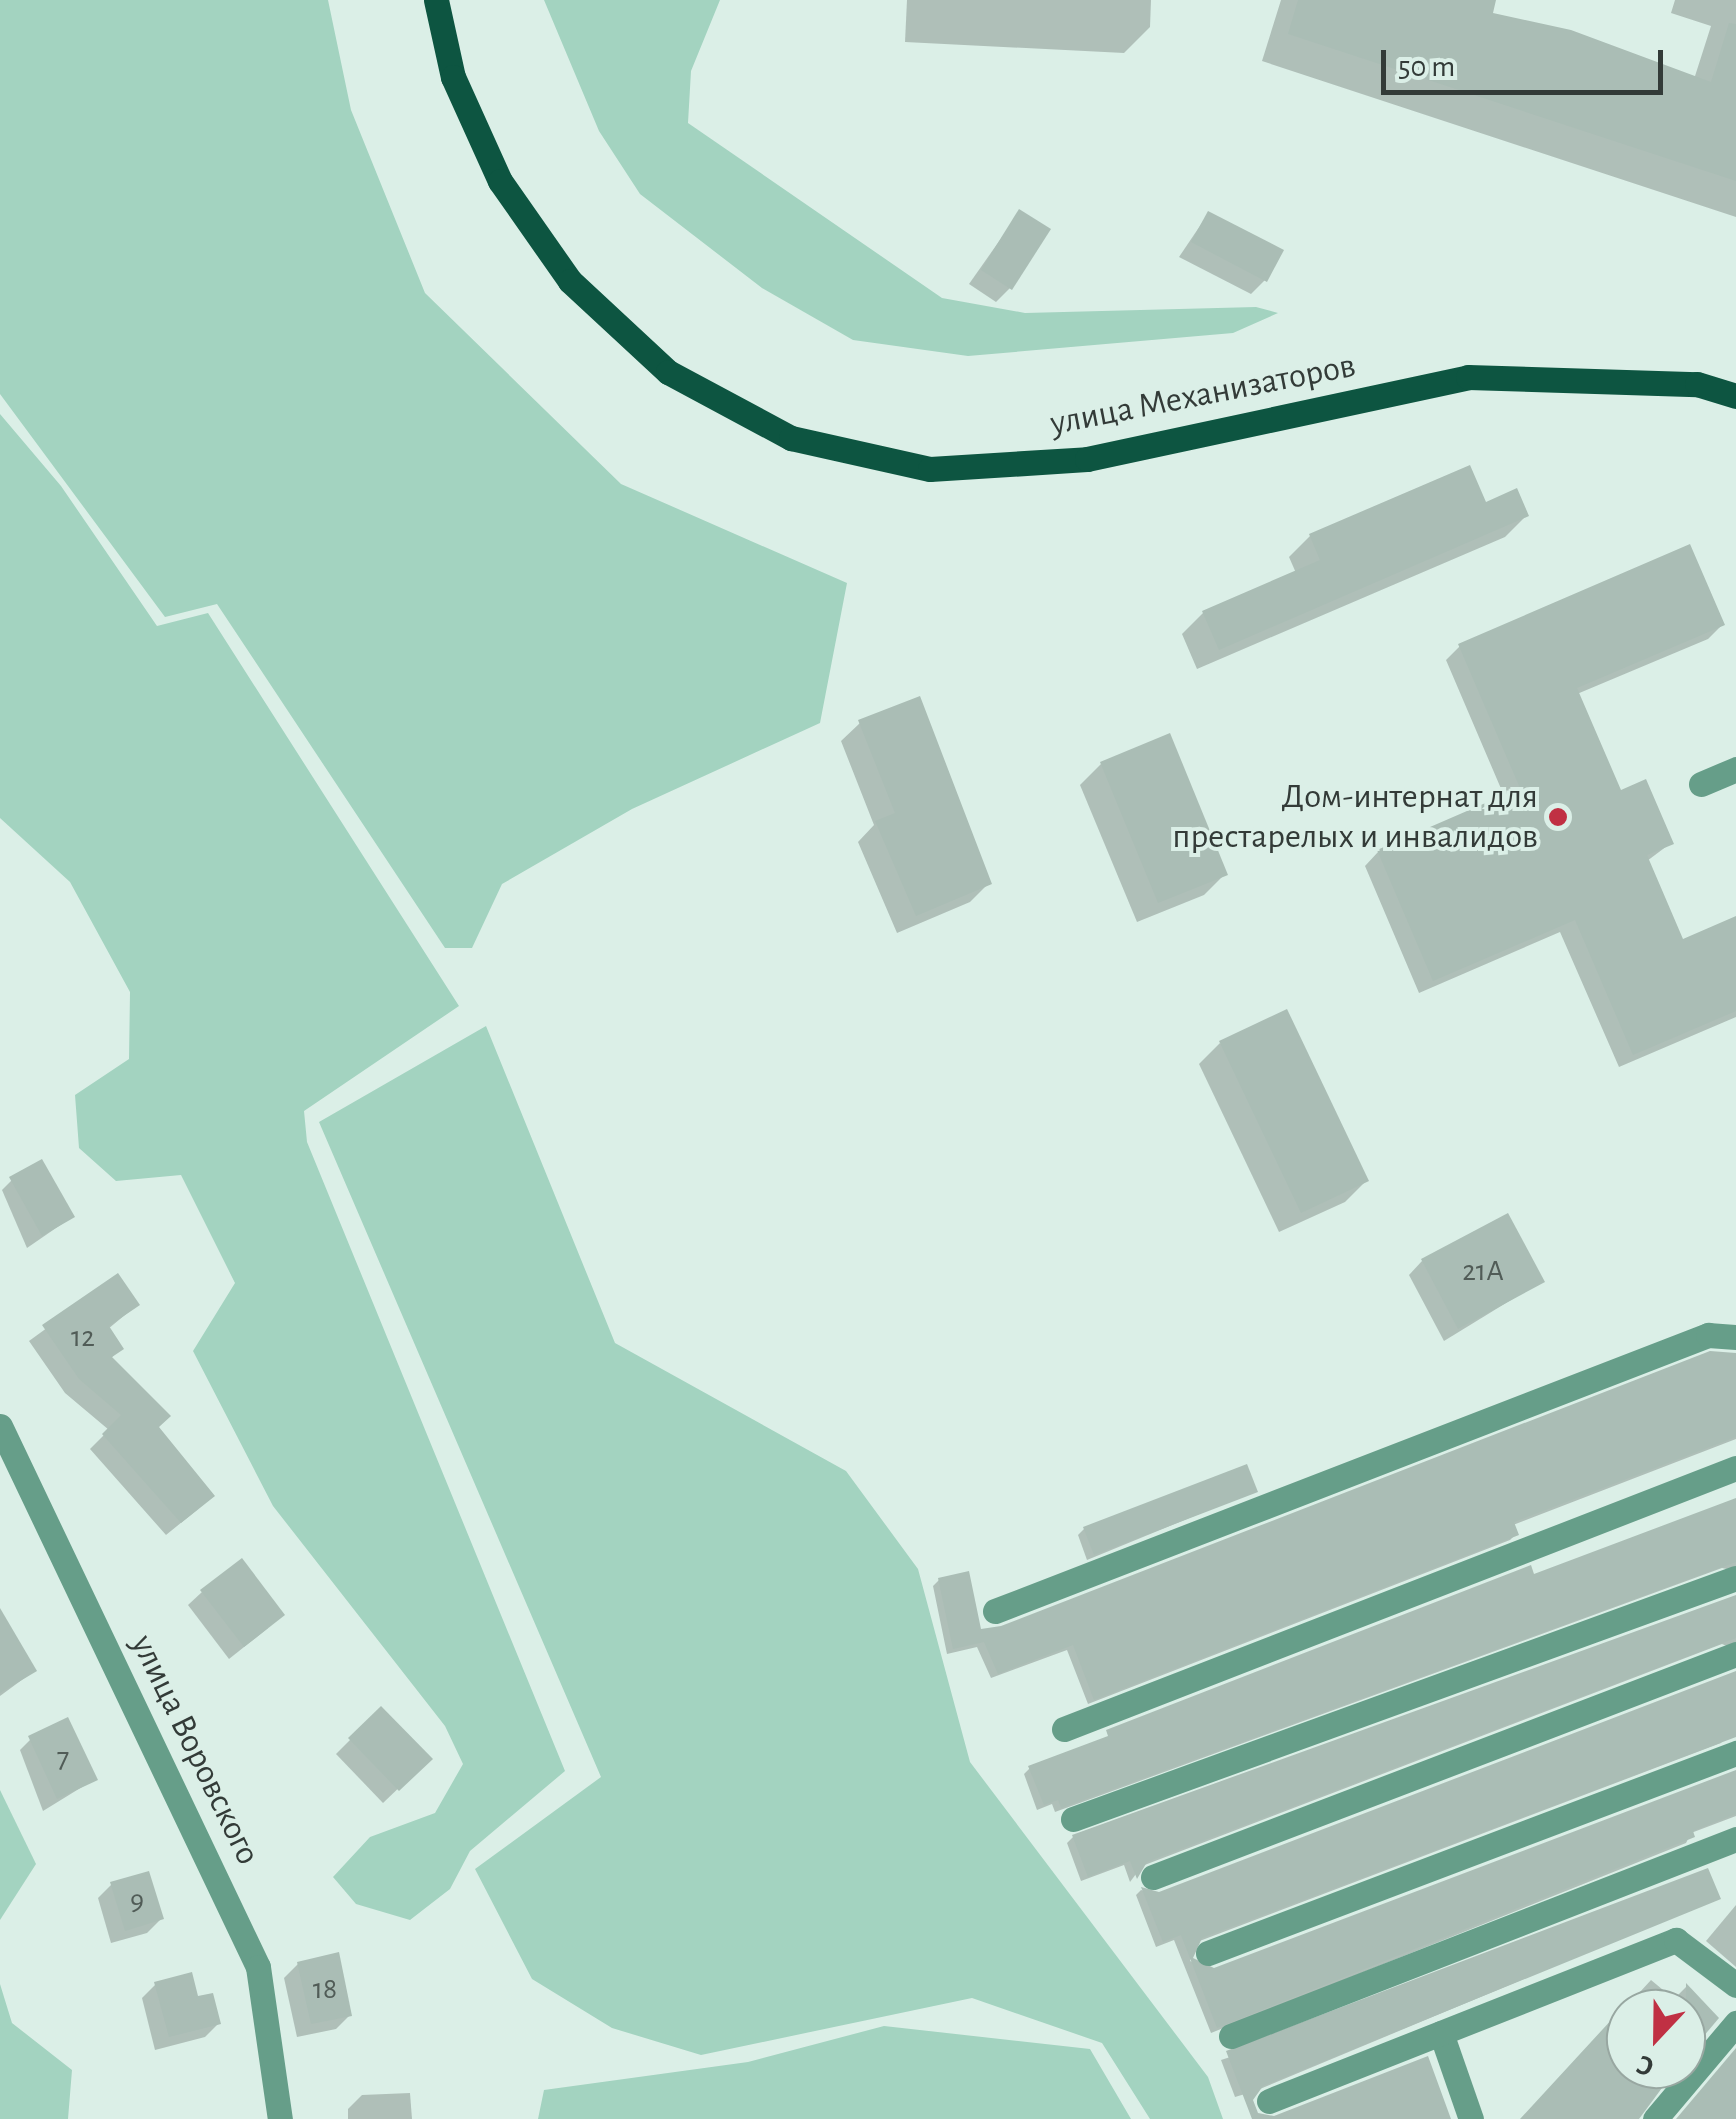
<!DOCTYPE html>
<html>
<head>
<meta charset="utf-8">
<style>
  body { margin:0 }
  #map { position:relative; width:1736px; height:2119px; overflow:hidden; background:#dbefe7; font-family:"Alegreya Sans",sans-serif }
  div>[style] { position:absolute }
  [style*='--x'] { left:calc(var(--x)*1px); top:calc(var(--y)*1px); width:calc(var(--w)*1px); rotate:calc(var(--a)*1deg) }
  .green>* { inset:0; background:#a3d3c0 }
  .shadow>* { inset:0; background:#0003 }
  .building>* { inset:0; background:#aabdb5 }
  .minor>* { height:25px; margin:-12.5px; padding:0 12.5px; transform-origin:12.5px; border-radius:12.5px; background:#669e89 }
  .major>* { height:25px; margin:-12.5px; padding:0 12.5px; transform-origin:12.5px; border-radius:12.5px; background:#0d5541 }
  .dots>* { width:28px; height:28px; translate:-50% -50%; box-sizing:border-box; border:5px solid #dbefe7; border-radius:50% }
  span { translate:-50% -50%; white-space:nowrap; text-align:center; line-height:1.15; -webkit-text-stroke:8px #dbefe7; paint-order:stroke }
  .number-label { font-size:30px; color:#515c57 }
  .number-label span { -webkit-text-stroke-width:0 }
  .street-label { font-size:35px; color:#333b38 }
  .poi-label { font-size:35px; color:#333b38 }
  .right { translate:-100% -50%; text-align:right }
  .north { position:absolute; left:1606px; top:1989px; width:100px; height:100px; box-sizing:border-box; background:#dbefe7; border:2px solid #98a7a1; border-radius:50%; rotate:202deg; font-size:28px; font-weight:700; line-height:40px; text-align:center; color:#333b38 }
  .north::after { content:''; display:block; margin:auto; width:35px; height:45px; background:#c03043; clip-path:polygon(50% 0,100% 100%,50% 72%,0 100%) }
  .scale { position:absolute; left:1381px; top:50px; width:282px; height:45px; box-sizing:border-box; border:5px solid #333b38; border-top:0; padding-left:12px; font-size:30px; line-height:35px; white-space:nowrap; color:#333b38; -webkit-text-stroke:8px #dbefe7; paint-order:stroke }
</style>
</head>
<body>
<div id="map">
  <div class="green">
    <div style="clip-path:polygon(0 0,328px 0,351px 110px,425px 293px,621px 484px,847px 583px,820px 723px,632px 809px,502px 884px,472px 948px,445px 948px,217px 604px,165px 617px,0 394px)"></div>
    <div style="clip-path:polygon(544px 0,720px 0,691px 71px,688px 123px,942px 298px,1025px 313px,1256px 307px,1278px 313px,1233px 333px,968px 356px,853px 340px,762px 288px,640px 194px,599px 131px)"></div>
    <div style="clip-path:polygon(0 414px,61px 486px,157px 626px,208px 613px,459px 1006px,304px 1111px,307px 1142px,565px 1771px,470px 1851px,450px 1889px,410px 1920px,356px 1904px,333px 1877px,370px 1837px,435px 1813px,463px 1764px,445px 1726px,273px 1506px,193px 1351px,235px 1283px,181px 1175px,116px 1181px,79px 1148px,75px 1095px,129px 1059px,130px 992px,70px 882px,0 818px)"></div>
    <div style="clip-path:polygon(486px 1026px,615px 1343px,846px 1471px,918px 1569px,970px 1762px,1208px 2077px,1223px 2119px,1150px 2119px,1102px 2043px,972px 1998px,701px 2055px,612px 2028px,532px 1979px,475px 1869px,601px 1777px,319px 1122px)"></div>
    <div style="clip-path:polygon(0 1790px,36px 1864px,0 1920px)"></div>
    <div style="clip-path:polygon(0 1984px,12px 2023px,72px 2070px,68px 2119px,0 2119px)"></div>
    <div style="clip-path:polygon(884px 2026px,1090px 2049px,1131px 2119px,538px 2119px,544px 2090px,748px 2062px)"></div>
  </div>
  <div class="shadow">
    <div style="clip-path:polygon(907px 0,1151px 0,1150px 27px,1124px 53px,905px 42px)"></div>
    <div style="clip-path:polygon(1281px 0,1493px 0,1490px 14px,1736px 133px,1736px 217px,1262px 61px)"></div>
    <div style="clip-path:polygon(1675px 0,1736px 0,1736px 113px,1688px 98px,1711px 26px,1671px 13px)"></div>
    <div style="clip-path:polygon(1019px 213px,1010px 288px,996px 302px,969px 284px)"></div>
    <div style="clip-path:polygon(1208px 214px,1265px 280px,1251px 294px,1179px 257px)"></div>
    <div style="clip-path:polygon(1526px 516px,1505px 537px,1197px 669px,1182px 634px,1203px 613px,1296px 573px,1289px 557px,1310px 536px)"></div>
    <div style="clip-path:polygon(1722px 625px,1708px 639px,1577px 694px,1620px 794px,1671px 843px,1647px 861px,1682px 942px,1736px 919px,1736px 1017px,1619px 1067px,1560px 932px,1419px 993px,1365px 866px,1378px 852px,1505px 798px,1446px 660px,1460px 646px)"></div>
    <div style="clip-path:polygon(860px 723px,989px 883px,970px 902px,897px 933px,858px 842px,874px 825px,841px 741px)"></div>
    <div style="clip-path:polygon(1101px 764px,1225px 874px,1204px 895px,1137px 922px,1080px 785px)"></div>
    <div style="clip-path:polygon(1220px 1043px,1366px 1181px,1345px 1202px,1279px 1232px,1199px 1064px)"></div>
    <div style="clip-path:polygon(16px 1176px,72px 1217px,27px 1248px,2px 1190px)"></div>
    <div style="clip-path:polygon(1422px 1261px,1542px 1281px,1444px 1341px,1409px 1275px)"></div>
    <div style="clip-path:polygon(117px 1277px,137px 1305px,108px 1329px,121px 1348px,110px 1359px,156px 1427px,198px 1509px,166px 1535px,90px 1449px,109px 1430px,65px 1393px,29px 1341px)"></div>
    <div style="clip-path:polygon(1736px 1363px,1736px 1439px,1513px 1525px,1516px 1534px,1510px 1540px,1088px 1704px,1067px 1650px,991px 1678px,977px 1647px,947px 1654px,933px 1586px,939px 1580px,979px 1632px,1002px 1629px)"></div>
    <div style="clip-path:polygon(1255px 1491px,1087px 1560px,1078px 1535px,1084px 1529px)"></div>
    <div style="clip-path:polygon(1736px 1500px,1736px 1571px,1722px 1568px,1055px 1812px,1052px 1804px,1037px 1810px,1024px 1774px,1030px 1768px)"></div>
    <div style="clip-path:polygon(202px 1592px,268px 1628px,229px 1659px,188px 1605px)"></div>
    <div style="clip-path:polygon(1736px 1598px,1736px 1650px,1722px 1644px,1142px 1866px,1130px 1882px,1124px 1865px,1081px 1881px,1067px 1843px,1073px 1837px)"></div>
    <div style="clip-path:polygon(0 1642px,34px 1671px,0 1696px)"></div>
    <div style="clip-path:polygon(1736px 1674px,1736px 1718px,1721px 1743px,1197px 1942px,1190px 1961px,1214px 1971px,1736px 1773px,1736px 1816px,1691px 1833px,1686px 1843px,1211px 2033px,1174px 1940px,1156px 1947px,1136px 1895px,1141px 1890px,1159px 1895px)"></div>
    <div style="clip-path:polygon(381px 1709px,429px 1759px,383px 1803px,336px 1754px)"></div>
    <div style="clip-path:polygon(34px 1736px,95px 1779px,43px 1811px,20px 1750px)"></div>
    <div style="clip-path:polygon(112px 1884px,161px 1919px,147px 1933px,111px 1943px,98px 1898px)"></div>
    <div style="clip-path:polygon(1718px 1898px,1255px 2091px,1235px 2097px,1221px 2060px)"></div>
    <div style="clip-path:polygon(1736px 1905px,1736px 1967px,1706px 1941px)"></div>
    <div style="clip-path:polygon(298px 1964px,350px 2015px,336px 2029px,297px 2037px,284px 1978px)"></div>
    <div style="clip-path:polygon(1651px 1980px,1674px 1999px,1686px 1987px,1686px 2033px,1686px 2009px,1626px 2009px,1626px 2069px,1654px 2069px,1608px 2119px,1523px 2119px)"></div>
    <div style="clip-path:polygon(156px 1984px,196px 2000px,219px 2023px,205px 2037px,155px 2050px,142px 1998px)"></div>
    <div style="clip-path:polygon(410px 2093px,412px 2119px,348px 2119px,348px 2109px,362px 2095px)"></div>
  </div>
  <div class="building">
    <div style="clip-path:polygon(1298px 0,1496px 0,1493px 13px,1571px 30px,1711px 82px,1729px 23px,1736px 24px,1736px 181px,1288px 34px)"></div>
    <div style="clip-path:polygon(1019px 209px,1051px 229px,1012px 290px,981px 270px)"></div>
    <div style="clip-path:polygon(1208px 211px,1284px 250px,1267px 282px,1191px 242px)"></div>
    <div style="clip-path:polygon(1470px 465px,1486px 502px,1517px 488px,1529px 516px,1219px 650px,1202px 611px,1320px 560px,1309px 534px)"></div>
    <div style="clip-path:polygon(1690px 544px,1725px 625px,1577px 688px,1621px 790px,1646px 779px,1674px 844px,1647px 855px,1683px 939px,1736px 916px,1736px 1011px,1633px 1055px,1575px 920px,1433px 981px,1377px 850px,1520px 788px,1458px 644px)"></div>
    <div style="clip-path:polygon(920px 696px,992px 884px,916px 916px,875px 821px,895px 813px,858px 720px)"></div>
    <div style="clip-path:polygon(1170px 733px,1228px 875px,1158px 903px,1100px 762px)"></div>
    <div style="clip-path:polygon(1287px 1009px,1369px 1181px,1301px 1213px,1219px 1041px)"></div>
    <div style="clip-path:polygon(42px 1159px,75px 1217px,42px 1236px,9px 1177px)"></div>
    <div style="clip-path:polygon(1508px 1213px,1545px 1282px,1458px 1329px,1421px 1259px)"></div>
    <div style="clip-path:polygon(118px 1273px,140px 1305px,109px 1326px,124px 1349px,112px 1357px,171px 1416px,159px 1427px,215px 1496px,181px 1523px,102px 1434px,121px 1415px,79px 1379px,42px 1325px)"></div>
    <div style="clip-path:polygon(1710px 1351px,1736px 1353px,1736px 1437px,1514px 1522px,1519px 1535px,1094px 1700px,1073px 1645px,998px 1674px,984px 1642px,953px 1649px,938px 1578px,969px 1571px,981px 1629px,1001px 1626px)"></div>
    <div style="clip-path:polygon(1247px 1464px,1258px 1492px,1094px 1555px,1083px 1527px)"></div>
    <div style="clip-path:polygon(1736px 1498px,1736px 1562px,1061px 1808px,1058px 1800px,1044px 1805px,1028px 1766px,1108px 1736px,1106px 1730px,1531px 1565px,1534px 1574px)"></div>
    <div style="clip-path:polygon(242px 1558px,285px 1615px,244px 1647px,200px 1590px)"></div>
    <div style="clip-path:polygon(1736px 1595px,1736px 1638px,1147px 1862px,1137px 1879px,1130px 1861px,1088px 1877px,1072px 1835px)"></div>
    <div style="clip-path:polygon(0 1608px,37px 1671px,0 1693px)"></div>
    <div style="clip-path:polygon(1736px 1671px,1736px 1737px,1202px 1938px,1193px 1958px,1214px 1968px,1736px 1770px,1736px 1814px,1693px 1831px,1695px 1837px,1217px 2028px,1181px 1935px,1163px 1942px,1141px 1887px,1159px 1892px)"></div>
    <div style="clip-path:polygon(381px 1706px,433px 1759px,399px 1791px,348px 1738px)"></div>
    <div style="clip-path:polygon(68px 1717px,98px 1780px,57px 1799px,28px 1736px)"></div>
    <div style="clip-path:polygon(1708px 1868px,1721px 1899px,1263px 2086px,1253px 2100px,1258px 2113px,1274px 2116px,1428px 2056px,1451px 2119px,1252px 2119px,1226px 2051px)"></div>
    <div style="clip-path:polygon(149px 1871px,164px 1919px,125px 1931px,110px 1882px)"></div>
    <div style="clip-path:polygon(339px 1952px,352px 2016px,311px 2024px,297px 1962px)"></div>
    <div style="clip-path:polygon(192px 1972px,198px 1996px,213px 1993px,221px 2024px,169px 2037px,154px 1982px)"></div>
    <div style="clip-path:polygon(1686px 1983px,1719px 2018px,1686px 2057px)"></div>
    <div style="clip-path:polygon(1626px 2004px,1626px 2069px,1676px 2069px,1639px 2119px,1520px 2119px)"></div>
    <div style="clip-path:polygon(1736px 2048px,1736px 2119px,1676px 2119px)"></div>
  </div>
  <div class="minor">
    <div style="--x:1701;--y:784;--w:38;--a:-23"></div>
    <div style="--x:0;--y:1426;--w:599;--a:64.5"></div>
    <div style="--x:258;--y:1967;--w:154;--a:81.8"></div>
    <div style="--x:995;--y:1611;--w:765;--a:-21.16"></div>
    <div style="--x:1708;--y:1335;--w:28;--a:4"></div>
    <div style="--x:1064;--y:1729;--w:721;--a:-21.23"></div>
    <div style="--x:1073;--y:1819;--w:705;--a:-19.98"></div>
    <div style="--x:1153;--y:1877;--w:624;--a:-20.93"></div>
    <div style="--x:1208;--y:1953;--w:565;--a:-20.75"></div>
    <div style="--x:1441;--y:2033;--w:91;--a:70.8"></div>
    <div style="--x:1231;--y:2036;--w:542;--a:-21.31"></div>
    <div style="--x:1269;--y:2101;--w:438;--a:-21.6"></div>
    <div style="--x:1676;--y:1940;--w:75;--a:36.9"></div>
    <div style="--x:1655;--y:2119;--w:126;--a:-49.8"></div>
  </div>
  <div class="major">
    <div style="--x:436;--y:0;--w:79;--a:77.6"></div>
    <div style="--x:453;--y:77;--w:114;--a:65.7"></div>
    <div style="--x:500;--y:181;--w:122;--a:55"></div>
    <div style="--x:570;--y:281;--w:134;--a:42.9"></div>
    <div style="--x:668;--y:372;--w:140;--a:28.2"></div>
    <div style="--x:791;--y:438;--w:142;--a:12.6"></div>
    <div style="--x:930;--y:469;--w:157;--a:-3.6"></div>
    <div style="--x:1087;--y:459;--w:390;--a:-12.1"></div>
    <div style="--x:1468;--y:377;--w:229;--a:1.8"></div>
    <div style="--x:1697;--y:384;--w:41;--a:17.1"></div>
  </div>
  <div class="dots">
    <div style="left:1558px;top:817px;background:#c03043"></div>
  </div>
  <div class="number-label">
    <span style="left:1483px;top:1271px">21А</span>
    <span style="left:83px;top:1337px">12</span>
    <span style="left:63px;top:1758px">7</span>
    <span style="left:137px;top:1901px">9</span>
    <span style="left:325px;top:1989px">18</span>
  </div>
  <div class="street-label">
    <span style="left:1203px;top:395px;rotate:-11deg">улица Механизаторов</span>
    <span style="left:195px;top:1750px;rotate:64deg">улица Воровского</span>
  </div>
  <div class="poi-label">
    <span class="right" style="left:1538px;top:817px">Дом-интернат для<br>престарелых и инвалидов</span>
  </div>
  <div class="north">С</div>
  <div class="scale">50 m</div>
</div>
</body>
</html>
